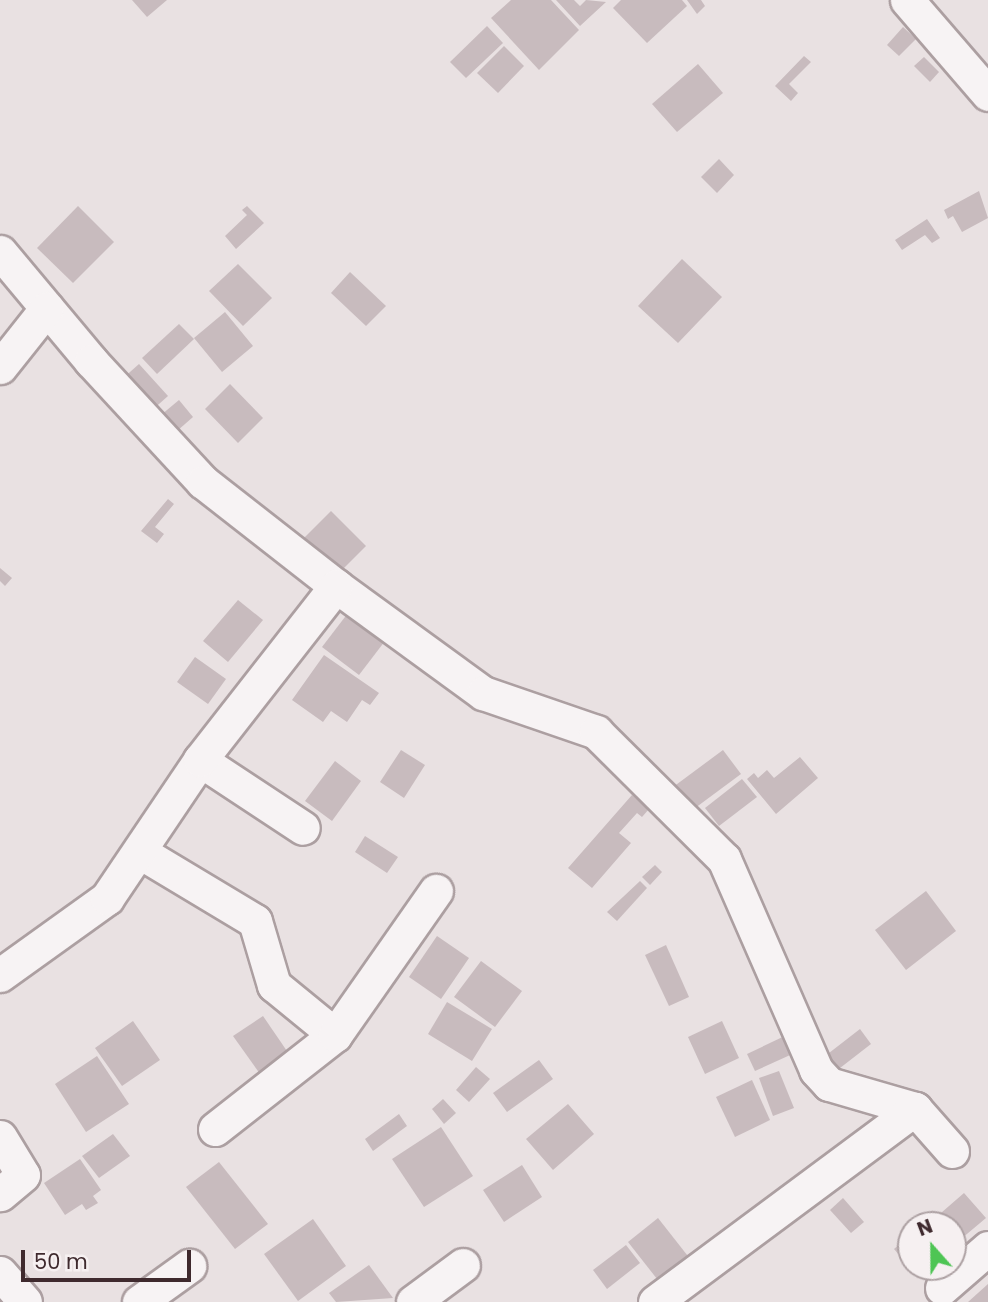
<!DOCTYPE html>
<html>
<head>
<meta charset="utf-8">
<style>
  body { margin:0 }
  #map { position:relative; width:988px; height:1302px; overflow:hidden; background:#e9e1e2; font-family:Poppins,sans-serif }
  div>[style] { position:absolute }
  [style*='--x'] { left:calc(var(--x)*1px); top:calc(var(--y)*1px); width:calc(var(--w)*1px); rotate:calc(var(--a)*1deg) }
  .building>* { inset:0; background:#c8bbbe }
  .roads { filter:drop-shadow(2px 0 #ac9fa1) drop-shadow(-2px 0 #ac9fa1) drop-shadow(0 2px #ac9fa1) drop-shadow(0 -2px #ac9fa1) }
  .minor>* { height:33px; margin:-16.5px; padding:0 16.5px; transform-origin:16.5px; border-radius:16.5px; background:#f7f3f4 }
  span { translate:-50% -50%; white-space:nowrap; text-align:center; line-height:1.15; -webkit-text-stroke:7px #f6f0f1; paint-order:stroke }
  .north { position:absolute; left:897px; top:1211px; width:70px; height:70px; box-sizing:border-box; background:#f6f0f1; border:2px solid #ada1a3; border-radius:50%; rotate:339deg; font-size:19px; font-weight:700; line-height:28px; text-align:center; color:#3f2a2e }
  .north::after { content:''; display:block; margin:auto; width:24px; height:32px; background:#4ec554; clip-path:polygon(50% 0,100% 100%,50% 72%,0 100%) }
  .scale { position:absolute; left:21px; top:1250px; width:170px; height:32px; box-sizing:border-box; border:4px solid #3f2a2e; border-top:0; padding-left:9px; font-size:21px; line-height:24px; white-space:nowrap; color:#3f2a2e; -webkit-text-stroke:5px #f6f0f1; paint-order:stroke }
</style>
</head>
<body>
<div id="map">
  <div class="building">
    <div style="clip-path:polygon(132px 0,167px 0,147px 17px)"></div>
    <div style="clip-path:polygon(511px 0,551px 0,579px 30px,539px 70px,491px 18px)"></div>
    <div style="clip-path:polygon(556px 0,574px 0,580px 6px,586px 0,606px 2px,580px 26px)"></div>
    <div style="clip-path:polygon(621px 0,682px 0,687px 6px,647px 43px,613px 8px)"></div>
    <div style="clip-path:polygon(687px 0,701px 0,705px 6px,697px 14px)"></div>
    <div style="clip-path:polygon(487px 26px,503px 43px,466px 78px,450px 62px)"></div>
    <div style="clip-path:polygon(903px 27px,916px 39px,899px 56px,887px 45px)"></div>
    <div style="clip-path:polygon(504px 46px,524px 66px,498px 93px,477px 73px)"></div>
    <div style="clip-path:polygon(804px 56px,811px 62px,789px 84px,798px 93px,791px 101px,775px 86px)"></div>
    <div style="clip-path:polygon(924px 57px,939px 72px,930px 82px,914px 66px)"></div>
    <div style="clip-path:polygon(698px 64px,723px 93px,677px 132px,652px 104px)"></div>
    <div style="clip-path:polygon(719px 159px,734px 175px,717px 193px,701px 177px)"></div>
    <div style="clip-path:polygon(979px 191px,988px 218px,962px 232px,953px 216px,948px 219px,944px 210px)"></div>
    <div style="clip-path:polygon(78px 206px,114px 242px,73px 283px,37px 248px)"></div>
    <div style="clip-path:polygon(247px 206px,264px 223px,236px 249px,225px 236px,247px 215px,242px 210px)"></div>
    <div style="clip-path:polygon(927px 219px,940px 238px,932px 243px,925px 235px,902px 250px,895px 240px)"></div>
    <div style="clip-path:polygon(682px 259px,722px 297px,678px 343px,638px 306px)"></div>
    <div style="clip-path:polygon(238px 264px,272px 298px,243px 326px,209px 291px)"></div>
    <div style="clip-path:polygon(350px 272px,386px 306px,366px 326px,331px 293px)"></div>
    <div style="clip-path:polygon(225px 312px,253px 346px,222px 372px,194px 338px)"></div>
    <div style="clip-path:polygon(179px 324px,194px 339px,157px 374px,142px 358px)"></div>
    <div style="clip-path:polygon(139px 364px,168px 396px,150px 412px,121px 380px)"></div>
    <div style="clip-path:polygon(230px 384px,263px 418px,238px 443px,205px 409px)"></div>
    <div style="clip-path:polygon(179px 400px,193px 417px,169px 438px,155px 420px)"></div>
    <div style="clip-path:polygon(168px 499px,174px 504px,155px 527px,164px 534px,157px 543px,141px 531px)"></div>
    <div style="clip-path:polygon(331px 511px,366px 546px,338px 574px,303px 539px)"></div>
    <div style="clip-path:polygon(0 568px,12px 578px,5px 586px,0 581px)"></div>
    <div style="clip-path:polygon(238px 600px,263px 620px,228px 662px,203px 641px)"></div>
    <div style="clip-path:polygon(348px 613px,385px 641px,359px 675px,322px 647px)"></div>
    <div style="clip-path:polygon(324px 655px,379px 693px,370px 705px,362px 700px,347px 722px,331px 711px,323px 722px,292px 700px)"></div>
    <div style="clip-path:polygon(195px 657px,226px 679px,208px 704px,177px 682px)"></div>
    <div style="clip-path:polygon(401px 750px,425px 765px,404px 798px,380px 782px)"></div>
    <div style="clip-path:polygon(723px 750px,741px 774px,683px 817px,665px 793px)"></div>
    <div style="clip-path:polygon(800px 757px,818px 778px,776px 814px,747px 779px,754px 773px,758px 778px,767px 770px,774px 778px)"></div>
    <div style="clip-path:polygon(335px 761px,361px 781px,332px 821px,305px 801px)"></div>
    <div style="clip-path:polygon(742px 779px,757px 797px,719px 826px,705px 808px)"></div>
    <div style="clip-path:polygon(632px 795px,649px 809px,642px 817px,637px 813px,619px 833px,631px 843px,592px 888px,568px 868px)"></div>
    <div style="clip-path:polygon(365px 836px,398px 857px,387px 873px,355px 852px)"></div>
    <div style="clip-path:polygon(655px 865px,662px 872px,650px 885px,642px 877px)"></div>
    <div style="clip-path:polygon(640px 881px,647px 888px,617px 921px,607px 912px)"></div>
    <div style="clip-path:polygon(926px 891px,956px 931px,906px 970px,875px 930px)"></div>
    <div style="clip-path:polygon(437px 936px,469px 958px,441px 999px,409px 977px)"></div>
    <div style="clip-path:polygon(666px 945px,689px 997px,669px 1006px,645px 955px)"></div>
    <div style="clip-path:polygon(481px 961px,522px 991px,495px 1027px,454px 997px)"></div>
    <div style="clip-path:polygon(447px 1002px,492px 1029px,472px 1061px,428px 1034px)"></div>
    <div style="clip-path:polygon(263px 1016px,289px 1054px,260px 1074px,233px 1036px)"></div>
    <div style="clip-path:polygon(133px 1021px,160px 1060px,122px 1086px,95px 1048px)"></div>
    <div style="clip-path:polygon(722px 1021px,739px 1058px,705px 1074px,688px 1037px)"></div>
    <div style="clip-path:polygon(860px 1029px,871px 1044px,831px 1075px,820px 1060px)"></div>
    <div style="clip-path:polygon(791px 1033px,799px 1051px,755px 1071px,747px 1054px)"></div>
    <div style="clip-path:polygon(97px 1056px,129px 1104px,86px 1132px,55px 1084px)"></div>
    <div style="clip-path:polygon(539px 1060px,553px 1079px,507px 1112px,493px 1093px)"></div>
    <div style="clip-path:polygon(476px 1067px,490px 1079px,469px 1102px,456px 1090px)"></div>
    <div style="clip-path:polygon(779px 1071px,794px 1108px,773px 1116px,759px 1078px)"></div>
    <div style="clip-path:polygon(752px 1080px,770px 1120px,735px 1137px,716px 1097px)"></div>
    <div style="clip-path:polygon(443px 1099px,456px 1113px,444px 1124px,432px 1109px)"></div>
    <div style="clip-path:polygon(568px 1104px,594px 1134px,553px 1170px,526px 1139px)"></div>
    <div style="clip-path:polygon(399px 1114px,407px 1126px,373px 1151px,365px 1139px)"></div>
    <div style="clip-path:polygon(441px 1127px,473px 1176px,424px 1207px,392px 1159px)"></div>
    <div style="clip-path:polygon(113px 1134px,130px 1156px,99px 1178px,82px 1156px)"></div>
    <div style="clip-path:polygon(80px 1159px,101px 1190px,93px 1196px,98px 1203px,86px 1210px,82px 1204px,65px 1215px,44px 1183px)"></div>
    <div style="clip-path:polygon(219px 1162px,268px 1224px,235px 1249px,186px 1187px)"></div>
    <div style="clip-path:polygon(522px 1165px,542px 1197px,504px 1222px,483px 1190px)"></div>
    <div style="clip-path:polygon(964px 1193px,986px 1218px,955px 1244px,953px 1225px,939px 1225px,934px 1219px)"></div>
    <div style="clip-path:polygon(843px 1198px,864px 1222px,851px 1233px,830px 1210px)"></div>
    <div style="clip-path:polygon(658px 1218px,691px 1260px,661px 1284px,628px 1242px)"></div>
    <div style="clip-path:polygon(313px 1219px,346px 1266px,298px 1301px,264px 1254px)"></div>
    <div style="clip-path:polygon(911px 1234px,911px 1267px,932px 1267px,919px 1278px,894px 1249px)"></div>
    <div style="clip-path:polygon(626px 1245px,640px 1263px,607px 1289px,593px 1270px)"></div>
    <div style="clip-path:polygon(369px 1265px,393px 1298px,336px 1302px,329px 1293px)"></div>
    <div style="clip-path:polygon(703px 1273px,711px 1284px,687px 1302px,663px 1302px)"></div>
    <div style="clip-path:polygon(988px 1284px,988px 1302px,968px 1302px)"></div>
  </div>
  <div class="roads">
    <div class="minor">
      <div style="--x:907;--y:0;--w:124;--a:49.2"></div>
      <div style="--x:0;--y:252;--w:142;--a:50.1"></div>
      <div style="--x:91;--y:361;--w:165;--a:47.2"></div>
      <div style="--x:203;--y:482;--w:169;--a:38"></div>
      <div style="--x:336;--y:586;--w:182;--a:36.1"></div>
      <div style="--x:483;--y:693;--w:120;--a:19"></div>
      <div style="--x:596;--y:732;--w:180;--a:44.8"></div>
      <div style="--x:724;--y:859;--w:230;--a:66.4"></div>
      <div style="--x:816;--y:1070;--w:19;--a:47"></div>
      <div style="--x:829;--y:1084;--w:90;--a:16.2"></div>
      <div style="--x:915;--y:1109;--w:56;--a:48.6"></div>
      <div style="--x:0;--y:367;--w:75;--a:-51.5"></div>
      <div style="--x:200;--y:760;--w:123;--a:33.4"></div>
      <div style="--x:140;--y:852;--w:134;--a:31"></div>
      <div style="--x:255;--y:921;--w:67;--a:73.5"></div>
      <div style="--x:274;--y:985;--w:79;--a:39.3"></div>
      <div style="--x:0;--y:975;--w:132;--a:-35.7"></div>
      <div style="--x:107;--y:898;--w:166;--a:-56"></div>
      <div style="--x:200;--y:760;--w:221;--a:-52"></div>
      <div style="--x:215;--y:1129;--w:152;--a:-38.1"></div>
      <div style="--x:335;--y:1035;--w:176;--a:-55"></div>
      <div style="--x:0;--y:1137;--w:44;--a:58.8"></div>
      <div style="--x:23;--y:1175;--w:30;--a:140"></div>
      <div style="--x:0;--y:1273;--w:38;--a:49"></div>
      <div style="--x:942;--y:1288;--w:61;--a:-41"></div>
      <div style="--x:139;--y:1302;--w:62;--a:-35.8"></div>
      <div style="--x:413;--y:1302;--w:62;--a:-36.5"></div>
      <div style="--x:655;--y:1302;--w:324;--a:-36.6"></div>
    </div>
  </div>
  <div class="north">N</div>
  <div class="scale">50 m</div>
</div>
</body>
</html>
